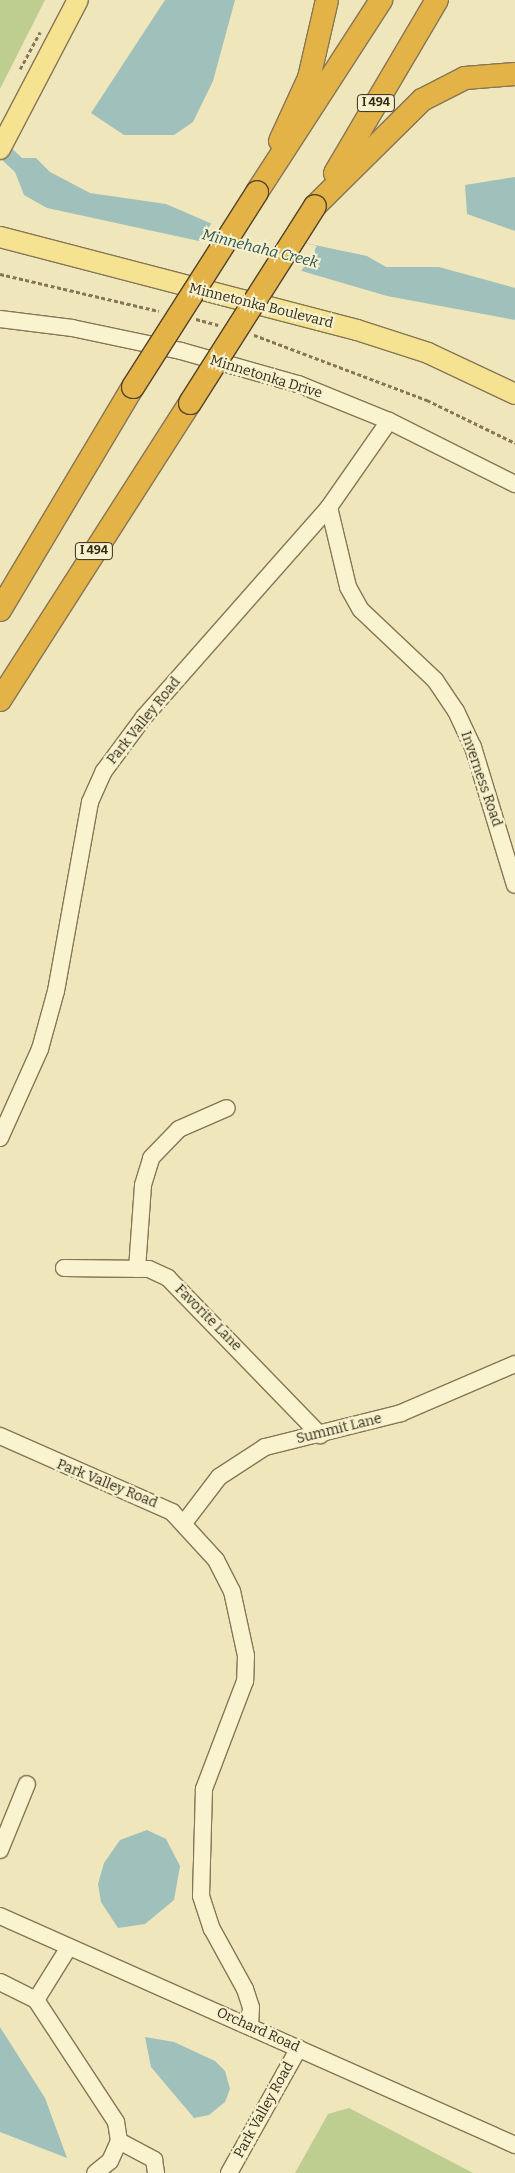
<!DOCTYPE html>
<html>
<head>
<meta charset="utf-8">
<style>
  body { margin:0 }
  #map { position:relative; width:515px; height:2173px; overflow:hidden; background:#efe6bc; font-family:Bitter,serif }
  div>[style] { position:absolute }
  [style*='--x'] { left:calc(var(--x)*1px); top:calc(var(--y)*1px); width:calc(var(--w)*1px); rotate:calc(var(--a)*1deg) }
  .green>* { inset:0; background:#becd90 }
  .water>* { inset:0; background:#a0c0bb }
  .pier>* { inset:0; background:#efe6bc }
  .path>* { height:2.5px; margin-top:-1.25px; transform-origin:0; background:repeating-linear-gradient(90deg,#877655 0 4px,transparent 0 6.5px) }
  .roads { filter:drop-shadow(1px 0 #877655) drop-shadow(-1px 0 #877655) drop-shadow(0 1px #877655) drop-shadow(0 -1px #877655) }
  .minor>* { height:16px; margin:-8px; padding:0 8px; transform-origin:8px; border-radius:8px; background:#faf3cf }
  .major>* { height:20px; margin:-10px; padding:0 10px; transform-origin:10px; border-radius:10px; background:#f5e391 }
  .highway>* { height:22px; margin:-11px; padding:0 11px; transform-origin:11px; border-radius:11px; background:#e3b348 }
  .bridges { filter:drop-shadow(1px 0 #54432a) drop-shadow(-1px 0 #54432a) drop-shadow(0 1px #54432a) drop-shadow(0 -1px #54432a) }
  .highway-bridge>* { height:22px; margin:-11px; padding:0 11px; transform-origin:11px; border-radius:11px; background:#e3b348 }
  span { translate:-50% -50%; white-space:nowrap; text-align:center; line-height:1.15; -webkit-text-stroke:4px #f6f0cc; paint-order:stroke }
  .shield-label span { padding:1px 4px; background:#f6f0cc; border:1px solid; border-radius:4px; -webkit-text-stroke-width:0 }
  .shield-label { font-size:12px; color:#352b1b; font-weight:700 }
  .street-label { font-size:14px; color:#352b1b }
  .water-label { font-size:15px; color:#295356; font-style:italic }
</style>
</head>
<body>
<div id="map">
  <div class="green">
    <div style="clip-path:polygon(0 0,45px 0,0 89px)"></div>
    <div style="clip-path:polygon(349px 2108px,473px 2173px,295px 2173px,328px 2114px)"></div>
  </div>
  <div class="water">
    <div style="clip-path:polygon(165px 0,235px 0,213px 81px,193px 122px,174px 135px,124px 135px,91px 113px)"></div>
    <div style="clip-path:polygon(0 137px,22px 158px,36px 158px,50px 172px,90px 193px,166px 204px,210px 223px,367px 256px,386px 267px,439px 267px,515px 288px,515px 320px,387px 296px,199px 241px,47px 208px,24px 195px,15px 172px,0 158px)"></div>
    <div style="clip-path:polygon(515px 177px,515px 231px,467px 214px,465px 185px)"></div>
    <div style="clip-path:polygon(147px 1830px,166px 1839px,180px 1866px,174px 1900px,145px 1924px,118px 1928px,101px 1902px,98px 1884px,104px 1863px,120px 1840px)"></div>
    <div style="clip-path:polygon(0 2027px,45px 2098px,67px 2158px,0 2132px)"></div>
    <div style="clip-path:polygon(145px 2037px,174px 2042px,215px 2061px,225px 2071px,230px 2089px,225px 2102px,209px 2115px,194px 2118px,151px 2067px)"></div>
  </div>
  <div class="pier">
    <div style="clip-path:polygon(213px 221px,317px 246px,300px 273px,199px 243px)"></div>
  </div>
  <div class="path">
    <div style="--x:20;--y:69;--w:42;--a:-61.6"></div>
    <div style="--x:0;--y:274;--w:163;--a:13.1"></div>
    <div style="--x:196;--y:319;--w:23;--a:15"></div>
    <div style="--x:254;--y:335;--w:185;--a:20.6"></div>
    <div style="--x:427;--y:400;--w:98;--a:26"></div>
  </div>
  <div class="roads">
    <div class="minor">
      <div style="--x:0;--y:319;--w:73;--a:7.1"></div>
      <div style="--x:72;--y:328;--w:111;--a:11.9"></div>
      <div style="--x:181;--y:351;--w:122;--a:15.8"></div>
      <div style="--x:298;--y:384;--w:98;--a:22.1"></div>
      <div style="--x:389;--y:421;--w:141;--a:26.6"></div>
      <div style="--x:329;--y:507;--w:82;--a:76.6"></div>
      <div style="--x:348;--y:587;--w:26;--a:61"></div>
      <div style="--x:361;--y:610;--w:102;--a:43.4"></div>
      <div style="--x:435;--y:680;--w:37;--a:56"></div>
      <div style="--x:456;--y:711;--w:40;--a:65"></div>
      <div style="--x:473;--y:747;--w:144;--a:73.1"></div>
      <div style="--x:0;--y:1138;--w:98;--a:-65.8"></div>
      <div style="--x:40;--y:1049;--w:60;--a:-74.6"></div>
      <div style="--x:56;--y:991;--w:192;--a:-79.8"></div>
      <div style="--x:90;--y:802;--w:34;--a:-66"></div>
      <div style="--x:104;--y:771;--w:67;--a:-53.5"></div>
      <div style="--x:144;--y:717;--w:280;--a:-48.6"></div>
      <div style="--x:329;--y:507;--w:105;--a:-55.1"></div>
      <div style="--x:64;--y:1268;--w:85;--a:0.7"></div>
      <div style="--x:149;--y:1269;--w:21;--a:25"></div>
      <div style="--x:168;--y:1278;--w:219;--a:45.9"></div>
      <div style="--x:137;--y:1269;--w:84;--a:-85.9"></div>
      <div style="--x:143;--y:1185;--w:28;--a:-73"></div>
      <div style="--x:151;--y:1158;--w:40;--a:-46"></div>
      <div style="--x:179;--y:1129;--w:52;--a:-23.6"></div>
      <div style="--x:0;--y:1436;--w:188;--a:23.8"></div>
      <div style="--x:172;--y:1512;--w:65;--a:47.5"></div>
      <div style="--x:216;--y:1560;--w:35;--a:63"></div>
      <div style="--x:232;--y:1591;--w:66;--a:77.8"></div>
      <div style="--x:246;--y:1656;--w:25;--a:92"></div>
      <div style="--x:245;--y:1681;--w:116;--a:110.8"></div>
      <div style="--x:204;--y:1789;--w:107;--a:91.6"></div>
      <div style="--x:201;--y:1896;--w:35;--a:72"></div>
      <div style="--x:212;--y:1929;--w:68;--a:61.2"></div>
      <div style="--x:245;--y:1989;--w:19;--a:72"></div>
      <div style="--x:251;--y:2007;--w:19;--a:93"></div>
      <div style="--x:184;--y:1523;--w:58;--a:-52.7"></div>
      <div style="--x:219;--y:1477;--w:55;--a:-33.1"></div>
      <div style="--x:265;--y:1447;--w:140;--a:-14"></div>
      <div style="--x:401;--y:1413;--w:124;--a:-23.3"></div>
      <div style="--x:0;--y:1850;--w:71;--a:-67.8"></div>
      <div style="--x:0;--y:1916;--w:564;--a:23.97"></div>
      <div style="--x:0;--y:1982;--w:40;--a:26.6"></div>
      <div style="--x:36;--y:2000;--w:146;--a:56.7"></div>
      <div style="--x:116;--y:2122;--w:19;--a:81"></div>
      <div style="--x:119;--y:2141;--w:22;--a:114"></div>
      <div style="--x:110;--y:2161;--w:19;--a:141"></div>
      <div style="--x:36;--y:2000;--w:62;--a:-58.1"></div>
      <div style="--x:119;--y:2141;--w:40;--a:28"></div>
      <div style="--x:154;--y:2160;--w:13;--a:81"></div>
      <div style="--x:229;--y:2173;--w:143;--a:-60.8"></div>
    </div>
    <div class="major">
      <div style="--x:0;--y:149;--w:168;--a:-62.4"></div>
      <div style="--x:0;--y:237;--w:369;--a:14.6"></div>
      <div style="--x:357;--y:330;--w:75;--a:17.9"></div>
      <div style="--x:428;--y:353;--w:96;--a:25.2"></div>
    </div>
    <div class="highway">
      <div style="--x:280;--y:141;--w:69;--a:-65.3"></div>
      <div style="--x:309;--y:78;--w:80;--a:-77"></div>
      <div style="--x:335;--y:173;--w:201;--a:-59.5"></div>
      <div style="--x:257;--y:192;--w:229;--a:-57.1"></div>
      <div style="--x:315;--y:206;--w:151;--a:-44.7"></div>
      <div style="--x:422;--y:100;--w:48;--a:-27.1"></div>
      <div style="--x:465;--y:78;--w:50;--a:-4.6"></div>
      <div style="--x:0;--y:610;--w:260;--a:-59.2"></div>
      <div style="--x:0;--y:700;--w:353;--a:-57.4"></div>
    </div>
  </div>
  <div class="bridges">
    <div class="highway-bridge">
      <div style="--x:133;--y:387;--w:231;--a:-57.5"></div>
      <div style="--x:190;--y:403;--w:233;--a:-57.6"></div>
    </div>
  </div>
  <div class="shield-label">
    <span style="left:376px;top:103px">I 494</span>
    <span style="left:94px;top:551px">I 494</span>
  </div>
  <div class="street-label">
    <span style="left:261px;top:306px;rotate:14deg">Minnetonka Boulevard</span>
    <span style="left:266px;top:377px;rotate:17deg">Minnetonka Drive</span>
    <span style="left:144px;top:721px;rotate:-51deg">Park Valley Road</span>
    <span style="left:481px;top:779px;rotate:71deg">Inverness Road</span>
    <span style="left:208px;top:1318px;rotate:45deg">Favorite Lane</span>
    <span style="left:339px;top:1429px;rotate:-14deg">Summit Lane</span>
    <span style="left:107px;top:1484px;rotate:22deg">Park Valley Road</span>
    <span style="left:258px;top:2030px;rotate:24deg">Orchard Road</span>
    <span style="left:264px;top:2110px;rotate:-61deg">Park Valley Road</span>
  </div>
  <div class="water-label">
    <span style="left:260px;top:249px;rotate:14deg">Minnehaha Creek</span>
  </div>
</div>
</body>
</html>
